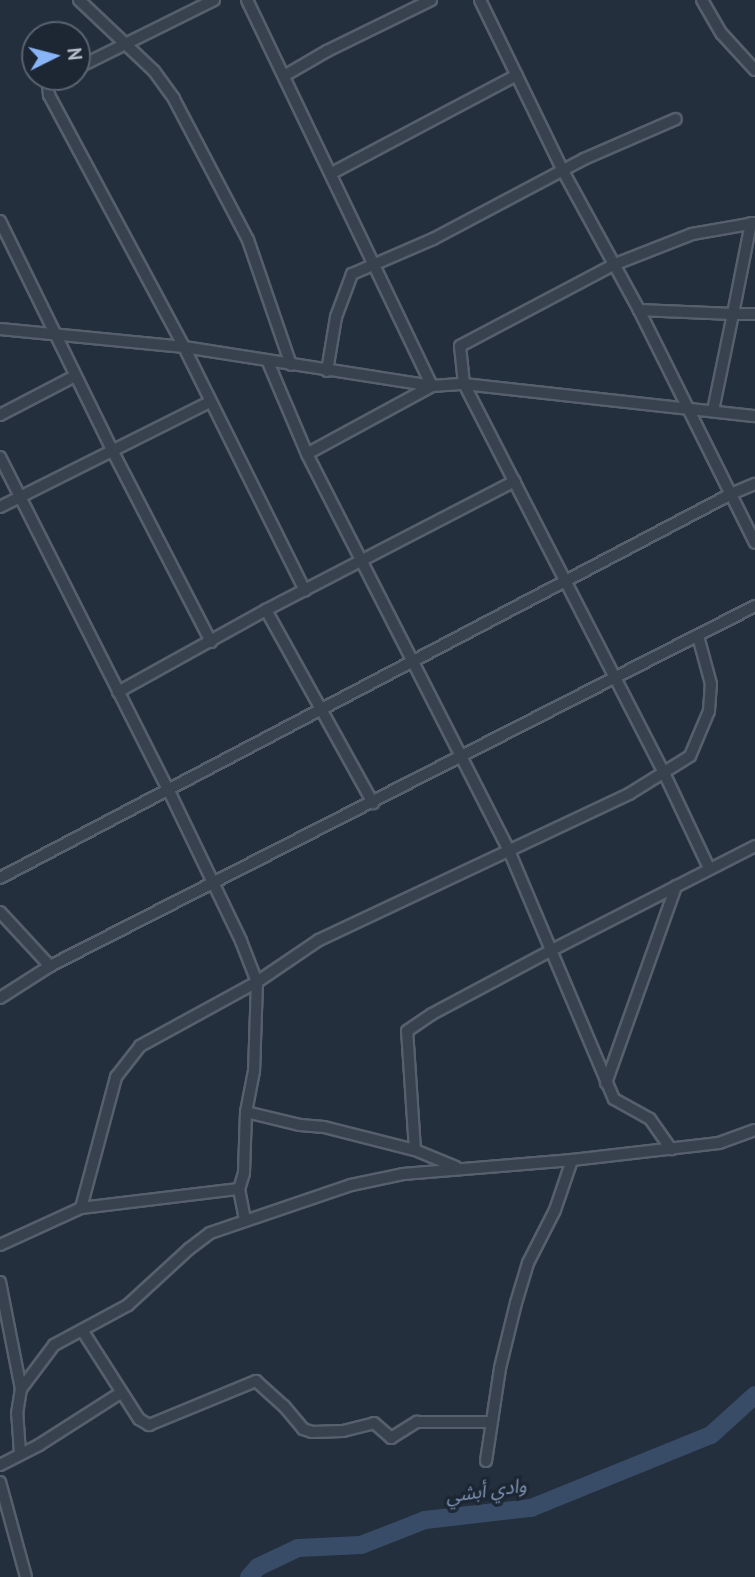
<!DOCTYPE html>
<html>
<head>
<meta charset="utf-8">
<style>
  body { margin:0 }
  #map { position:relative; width:755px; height:1577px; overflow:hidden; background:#242f3e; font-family:"PT Sans","Noto Sans Arabic",sans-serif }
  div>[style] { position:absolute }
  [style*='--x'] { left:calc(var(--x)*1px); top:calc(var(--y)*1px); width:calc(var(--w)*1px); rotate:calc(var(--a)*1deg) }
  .river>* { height:18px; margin:-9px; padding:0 9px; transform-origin:9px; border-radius:9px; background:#394c67 }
  .roads { filter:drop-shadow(2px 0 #565f6c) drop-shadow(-2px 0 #565f6c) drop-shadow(0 2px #565f6c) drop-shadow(0 -2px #565f6c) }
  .street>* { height:10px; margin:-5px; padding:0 5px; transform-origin:5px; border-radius:5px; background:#38414e }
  span { translate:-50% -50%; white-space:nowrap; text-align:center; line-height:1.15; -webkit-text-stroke:7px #1d2633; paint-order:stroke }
  .water-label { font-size:19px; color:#7c92b1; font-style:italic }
  .north { position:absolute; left:21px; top:21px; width:70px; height:70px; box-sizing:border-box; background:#1d2633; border:2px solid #59626f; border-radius:50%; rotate:84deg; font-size:19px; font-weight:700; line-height:28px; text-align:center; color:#b4bcc9 }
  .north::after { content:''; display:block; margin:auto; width:24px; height:32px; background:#8ab4f8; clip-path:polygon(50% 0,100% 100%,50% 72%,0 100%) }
</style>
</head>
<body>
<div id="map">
  <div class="river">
    <div style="--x:249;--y:1577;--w:13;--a:-48"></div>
    <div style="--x:258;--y:1567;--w:44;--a:-25.4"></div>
    <div style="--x:298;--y:1548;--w:63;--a:-2.7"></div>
    <div style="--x:361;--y:1545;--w:69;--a:-21.3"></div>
    <div style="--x:425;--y:1520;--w:107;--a:-6.5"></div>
    <div style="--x:531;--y:1508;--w:194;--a:-22.1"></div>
    <div style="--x:711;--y:1435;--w:59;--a:-42.3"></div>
  </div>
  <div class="roads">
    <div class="street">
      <div style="--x:79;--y:0;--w:103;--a:43.4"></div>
      <div style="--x:154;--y:71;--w:34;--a:54"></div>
      <div style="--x:174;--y:99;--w:159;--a:62.3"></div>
      <div style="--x:248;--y:240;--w:132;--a:71"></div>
      <div style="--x:247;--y:0;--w:428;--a:64.4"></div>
      <div style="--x:432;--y:386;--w:142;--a:151.5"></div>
      <div style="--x:480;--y:0;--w:190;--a:64.1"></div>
      <div style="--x:563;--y:171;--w:158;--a:61.3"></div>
      <div style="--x:639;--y:310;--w:260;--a:63.5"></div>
      <div style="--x:702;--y:0;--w:39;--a:60"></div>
      <div style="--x:722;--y:34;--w:49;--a:47.5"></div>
      <div style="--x:77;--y:68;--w:153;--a:-26.4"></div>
      <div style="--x:284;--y:76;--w:50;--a:-30.2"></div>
      <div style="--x:327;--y:51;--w:116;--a:-26.1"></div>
      <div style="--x:57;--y:77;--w:11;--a:142"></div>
      <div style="--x:48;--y:84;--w:11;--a:85"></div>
      <div style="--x:49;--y:95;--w:286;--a:61.8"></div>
      <div style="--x:184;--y:347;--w:272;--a:63.6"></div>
      <div style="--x:332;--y:173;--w:209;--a:-27.9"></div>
      <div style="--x:0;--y:221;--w:255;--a:63.9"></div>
      <div style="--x:112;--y:450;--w:216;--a:62.7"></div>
      <div style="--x:751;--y:223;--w:93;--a:101.2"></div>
      <div style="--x:733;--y:314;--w:22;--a:0"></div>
      <div style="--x:639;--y:310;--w:94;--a:2.4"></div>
      <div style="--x:733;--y:314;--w:99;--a:101.7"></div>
      <div style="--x:0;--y:329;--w:185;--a:5.6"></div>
      <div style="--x:184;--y:347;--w:251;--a:8.9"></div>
      <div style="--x:432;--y:386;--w:32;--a:-4"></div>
      <div style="--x:464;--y:384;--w:293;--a:6.3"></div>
      <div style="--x:268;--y:362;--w:100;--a:67"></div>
      <div style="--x:307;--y:454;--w:448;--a:63"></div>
      <div style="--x:510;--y:853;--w:267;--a:67.1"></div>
      <div style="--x:614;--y:1099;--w:41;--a:29.1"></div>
      <div style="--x:650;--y:1119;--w:37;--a:55"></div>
      <div style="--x:327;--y:371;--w:55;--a:-80.5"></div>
      <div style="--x:336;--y:317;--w:46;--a:-69.6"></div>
      <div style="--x:352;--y:274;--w:88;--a:-23.4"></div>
      <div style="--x:433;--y:239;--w:171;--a:-27.9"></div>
      <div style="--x:584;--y:159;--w:100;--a:-23.5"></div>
      <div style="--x:0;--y:415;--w:85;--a:-27.5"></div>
      <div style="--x:0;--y:457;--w:372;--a:63.2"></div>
      <div style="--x:168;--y:789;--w:169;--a:64.3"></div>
      <div style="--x:241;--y:941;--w:44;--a:68.7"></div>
      <div style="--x:257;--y:982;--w:89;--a:91.9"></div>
      <div style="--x:254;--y:1071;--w:42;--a:101"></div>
      <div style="--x:246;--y:1112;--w:61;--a:91.9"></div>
      <div style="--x:244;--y:1173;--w:17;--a:107"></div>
      <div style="--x:239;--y:1189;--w:32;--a:79"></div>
      <div style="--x:0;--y:507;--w:235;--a:-26.6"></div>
      <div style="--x:266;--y:610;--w:221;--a:61"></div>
      <div style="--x:118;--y:692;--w:169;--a:-29"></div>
      <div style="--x:266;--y:610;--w:280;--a:-27.4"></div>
      <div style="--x:709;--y:868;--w:105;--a:-115.3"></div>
      <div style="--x:664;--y:773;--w:437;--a:-117.2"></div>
      <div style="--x:464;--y:384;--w:38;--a:-96"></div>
      <div style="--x:460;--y:346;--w:173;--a:-27.9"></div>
      <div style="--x:613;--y:265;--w:85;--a:-21.4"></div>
      <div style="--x:692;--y:234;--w:64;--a:-9.9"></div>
      <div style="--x:0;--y:878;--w:826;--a:-27.71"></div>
      <div style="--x:731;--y:494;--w:26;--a:-23"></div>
      <div style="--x:0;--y:912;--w:74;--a:47.2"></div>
      <div style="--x:0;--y:998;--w:59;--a:-32.6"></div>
      <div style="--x:50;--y:966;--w:792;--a:-27.05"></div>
      <div style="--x:606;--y:1083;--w:209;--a:-70.4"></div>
      <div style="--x:246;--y:1112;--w:56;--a:13.5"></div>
      <div style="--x:300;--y:1125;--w:24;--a:5"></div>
      <div style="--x:324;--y:1127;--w:94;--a:14.2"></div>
      <div style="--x:415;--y:1150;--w:44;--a:22.5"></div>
      <div style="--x:415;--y:1150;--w:119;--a:-93.8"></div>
      <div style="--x:407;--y:1031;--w:30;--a:-34"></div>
      <div style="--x:432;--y:1014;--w:136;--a:-28.1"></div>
      <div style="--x:552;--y:950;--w:228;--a:-27.1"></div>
      <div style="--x:81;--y:1208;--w:136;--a:-75"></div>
      <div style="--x:116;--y:1077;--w:39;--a:-52"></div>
      <div style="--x:140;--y:1046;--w:133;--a:-28.7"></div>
      <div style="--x:257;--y:982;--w:75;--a:-34.1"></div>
      <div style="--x:319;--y:940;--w:343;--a:-25.2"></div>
      <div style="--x:629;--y:794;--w:72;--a:-31.9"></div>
      <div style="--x:690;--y:756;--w:49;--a:-67.1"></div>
      <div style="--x:709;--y:711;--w:27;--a:-86"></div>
      <div style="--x:711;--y:684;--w:50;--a:-105.2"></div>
      <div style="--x:0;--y:1245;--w:89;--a:-24.6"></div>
      <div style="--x:81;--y:1208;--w:159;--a:-6.9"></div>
      <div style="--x:0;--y:1282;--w:109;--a:78.9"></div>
      <div style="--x:82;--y:1330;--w:106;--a:57.4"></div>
      <div style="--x:139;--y:1419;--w:12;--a:31"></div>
      <div style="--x:149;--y:1425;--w:116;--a:-22.4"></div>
      <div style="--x:256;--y:1381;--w:38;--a:42"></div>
      <div style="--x:284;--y:1406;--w:30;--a:50"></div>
      <div style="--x:303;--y:1429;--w:9;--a:18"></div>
      <div style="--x:312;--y:1432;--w:31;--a:-2"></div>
      <div style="--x:343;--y:1431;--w:32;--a:-14"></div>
      <div style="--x:374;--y:1423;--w:23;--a:41"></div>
      <div style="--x:391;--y:1438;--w:31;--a:-32"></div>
      <div style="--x:417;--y:1422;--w:74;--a:0"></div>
      <div style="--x:20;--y:1453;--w:39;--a:-94"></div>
      <div style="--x:17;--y:1414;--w:25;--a:-81"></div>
      <div style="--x:21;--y:1389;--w:55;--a:-53.1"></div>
      <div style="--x:54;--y:1345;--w:84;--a:-28.4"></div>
      <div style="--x:128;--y:1305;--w:83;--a:-42.6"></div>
      <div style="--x:189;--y:1249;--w:26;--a:-37"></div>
      <div style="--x:210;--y:1233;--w:149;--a:-18.8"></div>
      <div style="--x:351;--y:1185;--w:53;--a:-11.9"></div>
      <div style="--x:403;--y:1174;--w:170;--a:-4.7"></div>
      <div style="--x:572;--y:1160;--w:148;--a:-6.6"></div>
      <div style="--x:719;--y:1143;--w:38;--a:-20"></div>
      <div style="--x:486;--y:1461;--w:94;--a:-81.4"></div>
      <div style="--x:500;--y:1368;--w:67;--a:-76.2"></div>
      <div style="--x:516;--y:1303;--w:42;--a:-73.3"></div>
      <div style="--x:528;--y:1263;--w:59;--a:-63"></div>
      <div style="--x:555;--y:1210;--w:53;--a:-71.2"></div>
      <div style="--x:0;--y:1465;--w:44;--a:-27.1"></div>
      <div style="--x:39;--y:1445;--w:98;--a:-32.6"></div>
      <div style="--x:0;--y:1482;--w:98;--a:74.7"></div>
    </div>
  </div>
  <div class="water-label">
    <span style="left:486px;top:1491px;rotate:-8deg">وادي أبشي</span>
  </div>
  <div class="north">N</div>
</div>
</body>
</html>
